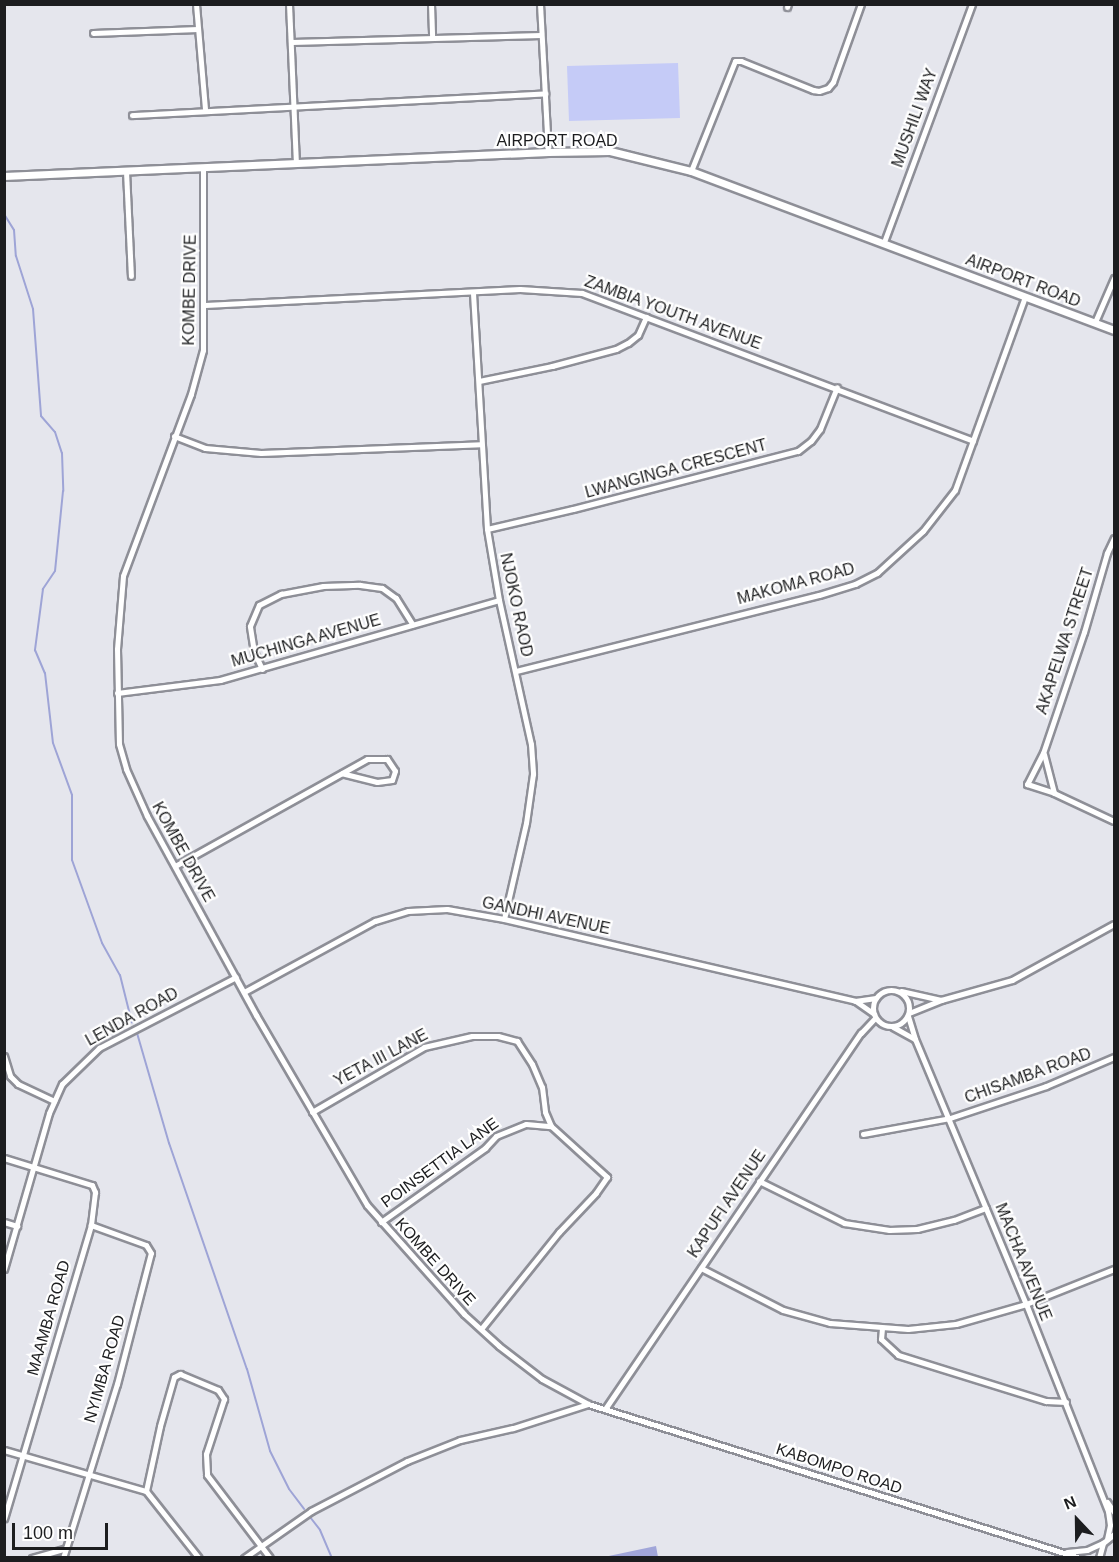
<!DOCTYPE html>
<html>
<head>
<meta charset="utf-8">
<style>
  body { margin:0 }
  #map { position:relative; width:1119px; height:1562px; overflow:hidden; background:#e5e6ed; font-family:Helvetica,sans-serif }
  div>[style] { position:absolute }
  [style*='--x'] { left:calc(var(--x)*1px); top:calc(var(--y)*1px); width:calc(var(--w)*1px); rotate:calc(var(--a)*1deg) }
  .green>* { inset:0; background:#c5cbf7 }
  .forest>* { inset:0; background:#a1a6d9 }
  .stream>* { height:2px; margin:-1px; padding:0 1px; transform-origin:1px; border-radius:1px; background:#9ea4d6 }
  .roads { filter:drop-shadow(2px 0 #8e8f97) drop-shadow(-2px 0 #8e8f97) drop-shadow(0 2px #8e8f97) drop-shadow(0 -2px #8e8f97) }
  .minor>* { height:5px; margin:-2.5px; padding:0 2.5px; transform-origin:2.5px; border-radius:2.5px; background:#fff }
  .minor>.ring { margin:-2.5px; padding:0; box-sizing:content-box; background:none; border:5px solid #fff; border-radius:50% }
  .tertiary>* { height:7px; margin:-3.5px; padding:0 3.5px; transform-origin:3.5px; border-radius:3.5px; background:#fff }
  span { translate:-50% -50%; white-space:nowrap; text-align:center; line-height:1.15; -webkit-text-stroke:4.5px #fff; paint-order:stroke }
  .street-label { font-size:16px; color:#1c1d1f }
  .frame { position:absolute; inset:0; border:6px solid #1c1d1f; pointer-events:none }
  .north { position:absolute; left:1047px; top:1490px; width:60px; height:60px; -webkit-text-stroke:4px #fff; paint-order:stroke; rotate:338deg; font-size:16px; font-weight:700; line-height:24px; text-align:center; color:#1c1d1f }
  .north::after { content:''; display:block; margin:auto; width:21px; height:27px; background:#1c1d1f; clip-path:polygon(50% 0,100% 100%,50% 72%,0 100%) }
  .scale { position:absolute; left:12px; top:1523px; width:96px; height:27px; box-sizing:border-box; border:3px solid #1c1d1f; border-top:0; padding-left:8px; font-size:18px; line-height:21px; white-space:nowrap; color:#1c1d1f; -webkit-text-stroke:4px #fff; paint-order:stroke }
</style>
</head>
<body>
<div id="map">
  <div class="green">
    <div style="clip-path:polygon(678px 63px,680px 118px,569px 121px,567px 66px)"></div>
  </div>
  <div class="forest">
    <div style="clip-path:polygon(656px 1546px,658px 1557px,604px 1557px)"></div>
  </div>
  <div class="stream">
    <div style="--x:4;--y:214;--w:19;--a:58"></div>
    <div style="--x:14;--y:230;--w:26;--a:86"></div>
    <div style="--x:16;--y:256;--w:56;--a:72.2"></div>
    <div style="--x:33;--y:309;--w:107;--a:85.7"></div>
    <div style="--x:41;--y:416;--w:21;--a:49"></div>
    <div style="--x:55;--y:432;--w:22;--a:72"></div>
    <div style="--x:62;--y:453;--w:38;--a:88"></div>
    <div style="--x:63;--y:491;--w:80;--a:95.7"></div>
    <div style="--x:55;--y:571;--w:22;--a:124"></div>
    <div style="--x:43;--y:589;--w:62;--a:97.5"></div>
    <div style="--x:35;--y:650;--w:25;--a:67"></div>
    <div style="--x:45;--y:673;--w:70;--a:83.5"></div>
    <div style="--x:53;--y:743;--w:55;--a:69.9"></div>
    <div style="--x:72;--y:795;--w:65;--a:90"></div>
    <div style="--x:72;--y:860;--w:88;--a:70.1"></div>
    <div style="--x:102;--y:943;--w:37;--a:61"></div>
    <div style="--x:120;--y:975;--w:49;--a:76"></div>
    <div style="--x:137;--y:1033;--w:115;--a:73.8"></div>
    <div style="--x:169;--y:1143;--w:239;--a:71"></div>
    <div style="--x:247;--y:1369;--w:85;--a:74.3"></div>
    <div style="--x:270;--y:1451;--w:42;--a:63.4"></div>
    <div style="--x:289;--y:1489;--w:25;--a:53"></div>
    <div style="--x:310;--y:1517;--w:16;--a:52"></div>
    <div style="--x:320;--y:1530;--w:30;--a:67"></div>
  </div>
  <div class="roads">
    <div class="minor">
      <div style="--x:196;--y:4;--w:105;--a:85.1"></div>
      <div style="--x:289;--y:4;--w:159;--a:87.5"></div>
      <div style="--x:431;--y:4;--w:33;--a:88"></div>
      <div style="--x:540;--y:4;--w:148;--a:86.9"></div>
      <div style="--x:787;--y:7;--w:3;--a:-72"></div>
      <div style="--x:93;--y:33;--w:105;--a:-2.2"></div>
      <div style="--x:292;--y:42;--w:249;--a:-1.6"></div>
      <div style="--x:132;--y:115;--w:414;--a:-3"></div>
      <div style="--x:203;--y:168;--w:182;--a:90"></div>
      <div style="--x:203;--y:350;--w:46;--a:105.3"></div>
      <div style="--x:191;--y:394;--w:194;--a:110.5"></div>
      <div style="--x:123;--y:576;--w:73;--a:94.7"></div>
      <div style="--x:117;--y:649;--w:95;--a:88.8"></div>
      <div style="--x:119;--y:744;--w:26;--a:74"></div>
      <div style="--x:126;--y:769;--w:51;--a:65.9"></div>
      <div style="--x:147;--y:816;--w:227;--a:61.3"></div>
      <div style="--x:256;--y:1015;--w:220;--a:59.7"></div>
      <div style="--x:367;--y:1205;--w:146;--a:48.3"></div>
      <div style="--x:464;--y:1314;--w:47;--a:42.4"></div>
      <div style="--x:499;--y:1346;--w:54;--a:37.5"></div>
      <div style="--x:542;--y:1379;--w:52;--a:28.5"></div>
      <div style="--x:588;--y:1404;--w:516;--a:17.38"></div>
      <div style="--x:126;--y:171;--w:105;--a:87.3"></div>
      <div style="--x:691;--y:171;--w:118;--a:-68.2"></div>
      <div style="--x:735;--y:61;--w:6;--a:0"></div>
      <div style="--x:741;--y:61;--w:78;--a:21.9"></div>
      <div style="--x:813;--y:90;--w:6;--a:9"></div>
      <div style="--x:819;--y:91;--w:9;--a:-18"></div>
      <div style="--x:828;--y:88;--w:8;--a:-50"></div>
      <div style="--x:833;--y:82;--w:83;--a:-70.3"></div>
      <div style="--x:884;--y:242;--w:254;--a:-69.7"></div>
      <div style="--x:473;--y:293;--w:236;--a:86.6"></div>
      <div style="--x:487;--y:529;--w:72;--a:80.4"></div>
      <div style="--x:499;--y:600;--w:148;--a:77.5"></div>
      <div style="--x:531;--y:744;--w:30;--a:86"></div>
      <div style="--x:533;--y:774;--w:49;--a:98.1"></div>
      <div style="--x:526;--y:823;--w:98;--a:102.9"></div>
      <div style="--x:205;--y:305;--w:315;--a:-2.9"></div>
      <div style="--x:520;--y:289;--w:62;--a:3.7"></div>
      <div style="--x:582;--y:293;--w:418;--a:20.7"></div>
      <div style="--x:1095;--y:322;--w:48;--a:-66.6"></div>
      <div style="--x:479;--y:381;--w:75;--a:-11.6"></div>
      <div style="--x:552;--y:366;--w:66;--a:-14.9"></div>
      <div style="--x:616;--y:349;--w:13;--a:-27"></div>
      <div style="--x:628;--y:343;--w:13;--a:-39"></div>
      <div style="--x:638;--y:335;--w:20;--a:-66"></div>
      <div style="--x:174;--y:436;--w:33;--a:21"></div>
      <div style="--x:205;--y:448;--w:56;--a:5.1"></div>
      <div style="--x:261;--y:453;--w:220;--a:-2.3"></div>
      <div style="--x:487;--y:529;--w:88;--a:-13.1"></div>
      <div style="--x:573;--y:509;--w:232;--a:-14.5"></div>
      <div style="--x:798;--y:451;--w:16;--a:-38"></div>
      <div style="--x:811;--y:441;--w:15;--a:-53"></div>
      <div style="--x:820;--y:429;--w:45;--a:-68"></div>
      <div style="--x:1114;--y:538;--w:17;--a:115"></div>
      <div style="--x:1107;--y:553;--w:82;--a:106.2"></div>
      <div style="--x:1084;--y:632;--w:128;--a:108.7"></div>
      <div style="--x:1043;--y:753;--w:35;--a:117"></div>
      <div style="--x:1027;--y:784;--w:28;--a:18"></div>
      <div style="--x:1054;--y:793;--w:66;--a:25"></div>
      <div style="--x:262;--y:669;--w:19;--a:-115"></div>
      <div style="--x:254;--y:652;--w:26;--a:-99"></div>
      <div style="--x:250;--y:626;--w:23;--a:-67"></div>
      <div style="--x:259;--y:605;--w:25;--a:-27"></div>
      <div style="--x:281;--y:594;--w:43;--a:-10.8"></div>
      <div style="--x:323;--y:586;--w:37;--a:-2"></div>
      <div style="--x:360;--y:585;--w:22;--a:8"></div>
      <div style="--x:382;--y:588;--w:17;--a:36"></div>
      <div style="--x:396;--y:598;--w:31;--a:58"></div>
      <div style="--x:516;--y:671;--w:312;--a:-14.1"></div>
      <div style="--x:819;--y:595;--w:38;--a:-17"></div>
      <div style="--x:855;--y:584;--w:25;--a:-27"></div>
      <div style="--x:877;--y:573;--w:62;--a:-42.4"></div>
      <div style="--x:923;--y:531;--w:52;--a:-52"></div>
      <div style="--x:955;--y:490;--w:205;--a:-70.1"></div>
      <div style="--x:117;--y:693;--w:104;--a:-7.2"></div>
      <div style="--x:220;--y:680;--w:290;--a:-16"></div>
      <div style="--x:1044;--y:754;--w:40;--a:75.6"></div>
      <div style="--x:175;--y:866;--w:220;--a:-29.1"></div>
      <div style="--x:367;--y:759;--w:20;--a:0"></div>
      <div style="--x:387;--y:759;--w:14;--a:56"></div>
      <div style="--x:395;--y:771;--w:9;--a:108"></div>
      <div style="--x:392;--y:780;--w:15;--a:172"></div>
      <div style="--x:377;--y:782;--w:36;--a:-166"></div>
      <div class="ring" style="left:873px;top:990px;width:31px;height:31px"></div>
      <div style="--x:901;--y:991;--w:41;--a:12.7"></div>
      <div style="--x:244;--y:992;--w:149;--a:-28.5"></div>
      <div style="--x:375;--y:921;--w:34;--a:-17"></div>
      <div style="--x:408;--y:911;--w:39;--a:-3"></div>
      <div style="--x:447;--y:909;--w:58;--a:10"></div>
      <div style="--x:504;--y:919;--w:360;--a:13.1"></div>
      <div style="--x:855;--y:1001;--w:21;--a:-8"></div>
      <div style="--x:857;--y:1002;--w:21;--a:35"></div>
      <div style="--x:909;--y:1013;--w:35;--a:-22"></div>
      <div style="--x:941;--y:1000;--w:74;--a:-15.7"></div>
      <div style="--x:1012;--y:980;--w:116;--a:-28.8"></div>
      <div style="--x:908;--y:1016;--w:24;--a:73"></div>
      <div style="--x:915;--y:1039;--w:287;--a:67.3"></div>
      <div style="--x:1026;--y:1304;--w:223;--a:68.4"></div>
      <div style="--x:1108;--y:1511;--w:14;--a:82"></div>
      <div style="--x:1110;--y:1525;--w:14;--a:102"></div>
      <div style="--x:893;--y:1027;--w:25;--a:29"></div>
      <div style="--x:4;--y:1056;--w:21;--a:73"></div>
      <div style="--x:10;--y:1076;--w:11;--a:45"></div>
      <div style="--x:18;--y:1084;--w:40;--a:25"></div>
      <div style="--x:312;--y:1112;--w:129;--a:-30.1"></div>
      <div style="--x:424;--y:1047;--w:49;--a:-12.9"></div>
      <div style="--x:472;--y:1036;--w:26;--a:0"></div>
      <div style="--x:498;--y:1036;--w:20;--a:15"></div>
      <div style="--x:517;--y:1041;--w:27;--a:57"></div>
      <div style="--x:532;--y:1064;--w:25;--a:67"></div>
      <div style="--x:542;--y:1087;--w:25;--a:83"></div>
      <div style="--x:545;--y:1112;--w:15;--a:67"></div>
      <div style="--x:551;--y:1126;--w:76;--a:42.3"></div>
      <div style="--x:607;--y:1177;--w:19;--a:125"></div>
      <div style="--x:596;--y:1193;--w:54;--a:133.5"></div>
      <div style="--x:559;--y:1232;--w:124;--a:128.8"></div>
      <div style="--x:863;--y:1134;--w:88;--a:-10.4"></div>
      <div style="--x:950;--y:1118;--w:101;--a:-18.4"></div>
      <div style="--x:1046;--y:1086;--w:74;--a:-23.1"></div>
      <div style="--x:4;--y:1158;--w:92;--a:17.1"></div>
      <div style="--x:92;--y:1185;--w:8;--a:67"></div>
      <div style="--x:95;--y:1192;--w:33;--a:97"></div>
      <div style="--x:91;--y:1225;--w:306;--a:106.5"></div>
      <div style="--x:759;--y:1181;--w:95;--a:26.3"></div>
      <div style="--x:844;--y:1223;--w:46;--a:8.8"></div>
      <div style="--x:889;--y:1230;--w:28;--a:-2"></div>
      <div style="--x:917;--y:1229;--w:38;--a:-14"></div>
      <div style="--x:954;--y:1220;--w:34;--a:-21"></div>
      <div style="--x:4;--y:1222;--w:14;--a:17"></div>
      <div style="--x:381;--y:1222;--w:128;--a:-35.4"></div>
      <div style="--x:485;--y:1148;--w:16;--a:-47"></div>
      <div style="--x:496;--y:1136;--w:32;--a:-22"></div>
      <div style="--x:526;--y:1124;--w:25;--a:5"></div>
      <div style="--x:701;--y:1268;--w:92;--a:27.1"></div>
      <div style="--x:783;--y:1310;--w:49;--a:15.5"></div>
      <div style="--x:830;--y:1323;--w:78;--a:4.4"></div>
      <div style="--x:908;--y:1329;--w:48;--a:-5.9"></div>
      <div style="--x:956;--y:1324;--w:73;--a:-15.9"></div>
      <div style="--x:1026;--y:1304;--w:95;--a:-21.7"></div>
      <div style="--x:4;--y:1269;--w:162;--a:-73.9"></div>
      <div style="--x:49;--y:1113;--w:32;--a:-66"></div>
      <div style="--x:62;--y:1084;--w:52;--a:-44.2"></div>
      <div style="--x:99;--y:1048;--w:154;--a:-27.4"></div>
      <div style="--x:882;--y:1328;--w:11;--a:95"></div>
      <div style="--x:881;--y:1339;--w:23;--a:43"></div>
      <div style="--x:898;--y:1355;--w:155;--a:17.3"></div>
      <div style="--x:1046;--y:1401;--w:20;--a:3"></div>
      <div style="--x:605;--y:1409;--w:455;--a:-55.8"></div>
      <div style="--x:861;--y:1033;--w:21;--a:-47"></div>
      <div style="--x:4;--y:1450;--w:148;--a:16.1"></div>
      <div style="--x:146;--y:1491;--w:85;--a:51.7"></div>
      <div style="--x:146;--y:1491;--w:66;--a:-77.8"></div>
      <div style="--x:160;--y:1426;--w:51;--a:-74.1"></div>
      <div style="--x:174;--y:1377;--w:7;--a:-27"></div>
      <div style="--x:180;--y:1374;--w:41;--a:22.8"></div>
      <div style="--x:218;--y:1390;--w:11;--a:56"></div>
      <div style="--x:224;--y:1399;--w:58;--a:108.1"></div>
      <div style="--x:206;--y:1454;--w:21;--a:87"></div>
      <div style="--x:207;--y:1475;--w:104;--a:52.8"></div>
      <div style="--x:1107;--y:1502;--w:12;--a:55"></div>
      <div style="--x:1067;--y:1552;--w:20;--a:-6"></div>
      <div style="--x:1087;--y:1550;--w:17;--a:-24"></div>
      <div style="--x:32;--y:1558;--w:35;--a:-16"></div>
      <div style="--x:63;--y:1558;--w:182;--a:-72.8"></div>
      <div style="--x:117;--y:1384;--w:135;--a:-75.5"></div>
      <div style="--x:151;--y:1253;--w:9;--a:-122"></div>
      <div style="--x:146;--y:1245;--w:59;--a:-160"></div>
      <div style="--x:244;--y:1558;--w:82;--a:-35"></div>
      <div style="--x:311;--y:1511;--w:108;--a:-27.5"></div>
      <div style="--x:407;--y:1461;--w:57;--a:-21.6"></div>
      <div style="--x:460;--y:1440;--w:54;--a:-12.8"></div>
      <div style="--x:513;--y:1428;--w:79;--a:-17.7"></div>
      <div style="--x:1099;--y:1558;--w:16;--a:-75"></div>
      <div style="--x:1103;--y:1543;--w:14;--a:-39"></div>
    </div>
    <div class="tertiary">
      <div style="--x:4;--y:176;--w:545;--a:-2.53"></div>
      <div style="--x:548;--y:152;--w:62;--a:-0.9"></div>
      <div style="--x:610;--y:151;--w:83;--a:13.9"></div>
      <div style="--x:691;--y:171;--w:452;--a:20.6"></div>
    </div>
  </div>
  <div class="street-label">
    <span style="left:915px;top:118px;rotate:-70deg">MUSHILI WAY</span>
    <span style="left:557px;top:141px">AIRPORT ROAD</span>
    <span style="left:1023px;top:281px;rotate:21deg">AIRPORT ROAD</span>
    <span style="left:190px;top:290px;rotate:-89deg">KOMBE DRIVE</span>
    <span style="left:673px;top:313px;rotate:20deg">ZAMBIA YOUTH AVENUE</span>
    <span style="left:676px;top:469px;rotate:-15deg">LWANGINGA CRESCENT</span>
    <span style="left:796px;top:584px;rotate:-15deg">MAKOMA ROAD</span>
    <span style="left:516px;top:605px;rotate:78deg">NJOKO RAOD</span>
    <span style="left:306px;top:641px;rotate:-16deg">MUCHINGA AVENUE</span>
    <span style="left:1065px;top:641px;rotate:-72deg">AKAPELWA STREET</span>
    <span style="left:183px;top:852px;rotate:61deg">KOMBE DRIVE</span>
    <span style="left:546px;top:916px;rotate:12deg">GANDHI AVENUE</span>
    <span style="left:132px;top:1017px;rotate:-29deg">LENDA ROAD</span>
    <span style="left:381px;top:1058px;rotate:-28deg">YETA III LANE</span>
    <span style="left:1028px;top:1076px;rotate:-20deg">CHISAMBA ROAD</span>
    <span style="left:440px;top:1163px;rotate:-36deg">POINSETTIA LANE</span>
    <span style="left:727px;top:1204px;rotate:-56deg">KAPUFI AVENUE</span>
    <span style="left:435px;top:1262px;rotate:48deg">KOMBE DRIVE</span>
    <span style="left:1023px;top:1262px;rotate:68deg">MACHA AVENUE</span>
    <span style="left:49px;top:1318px;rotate:-74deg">MAAMBA ROAD</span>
    <span style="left:105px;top:1369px;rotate:-74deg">NYIMBA ROAD</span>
    <span style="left:839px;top:1469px;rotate:18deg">KABOMPO ROAD</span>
  </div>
  <div class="frame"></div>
  <div class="north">N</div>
  <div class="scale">100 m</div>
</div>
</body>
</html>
